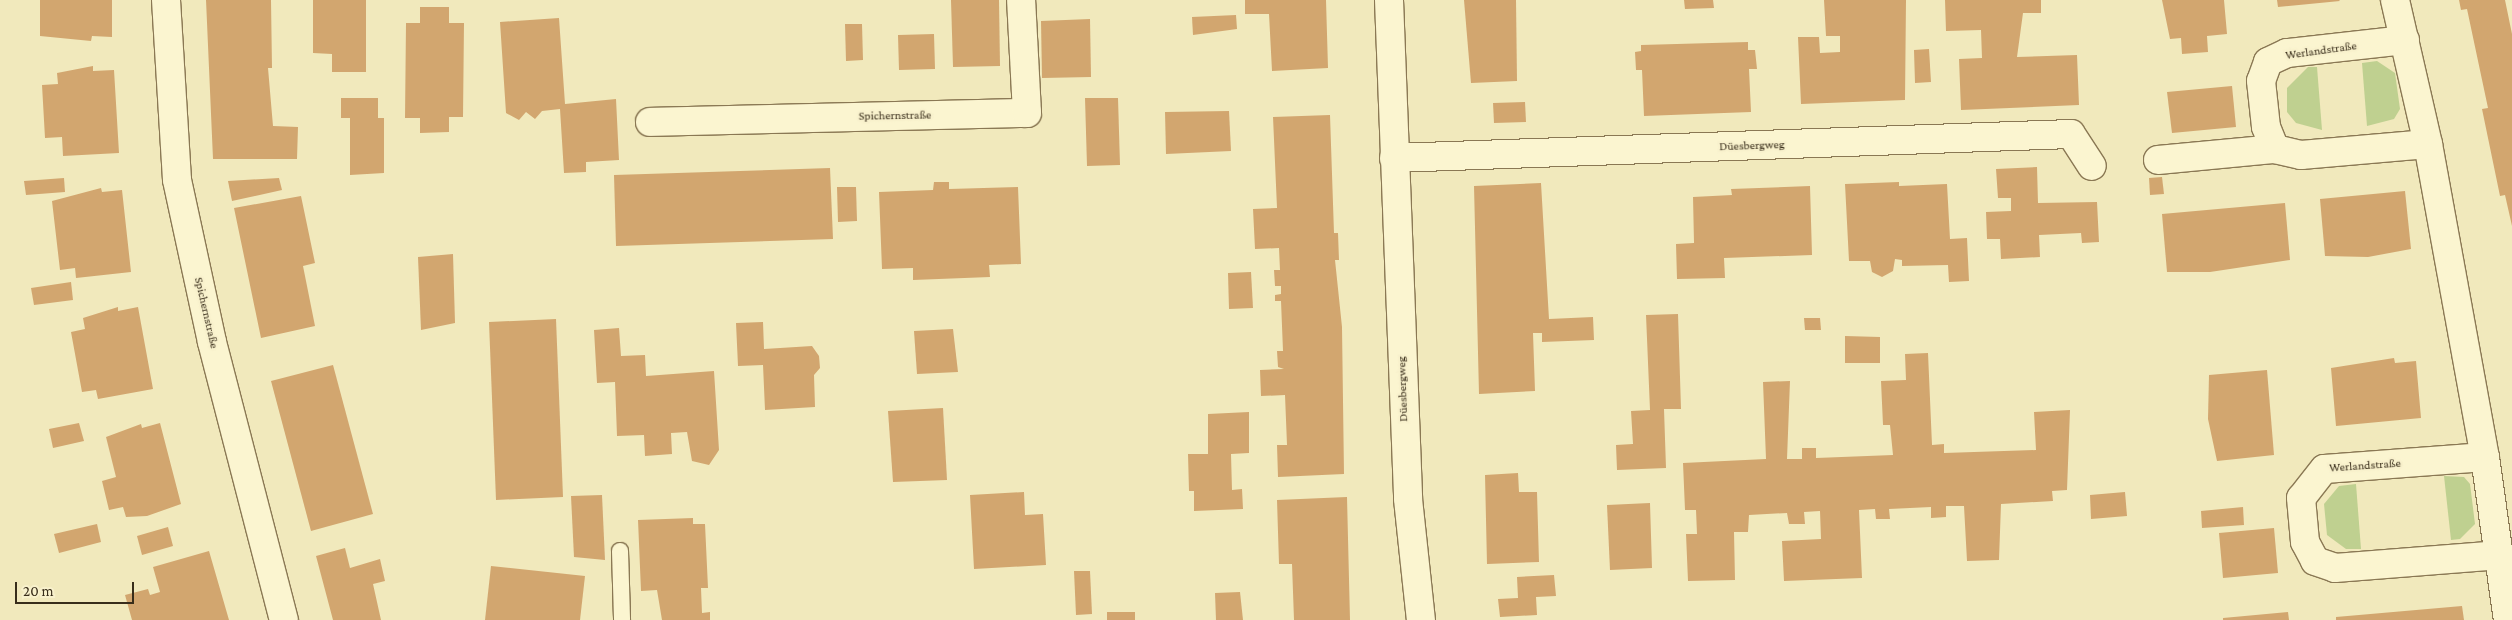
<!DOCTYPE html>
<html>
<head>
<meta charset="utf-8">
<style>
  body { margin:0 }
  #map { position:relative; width:2512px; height:620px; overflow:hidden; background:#f1e9bc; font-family:"Crimson Pro",serif }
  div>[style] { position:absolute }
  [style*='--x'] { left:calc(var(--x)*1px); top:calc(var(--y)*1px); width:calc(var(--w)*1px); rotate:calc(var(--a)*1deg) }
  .green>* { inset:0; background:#bfd090 }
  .building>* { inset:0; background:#d2a66f }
  .roads { filter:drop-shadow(1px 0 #8a7854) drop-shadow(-1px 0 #8a7854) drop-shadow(0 1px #8a7854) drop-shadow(0 -1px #8a7854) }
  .service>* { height:16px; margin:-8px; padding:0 8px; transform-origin:8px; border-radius:8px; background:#fbf5d0 }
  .minor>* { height:28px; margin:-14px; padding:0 14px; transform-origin:14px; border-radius:14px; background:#fbf5d0 }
  .tertiary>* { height:28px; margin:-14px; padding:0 14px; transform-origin:14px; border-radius:14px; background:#fbf5d0 }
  span { translate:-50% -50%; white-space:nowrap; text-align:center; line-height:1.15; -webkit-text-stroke:4.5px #f8f1cc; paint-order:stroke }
  .street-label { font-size:12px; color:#382d1a }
  .scale { position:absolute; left:15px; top:582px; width:119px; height:22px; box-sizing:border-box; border:2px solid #382d1a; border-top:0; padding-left:6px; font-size:15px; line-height:18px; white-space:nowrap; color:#382d1a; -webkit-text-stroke:4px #f8f1cc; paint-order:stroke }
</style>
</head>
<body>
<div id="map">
  <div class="green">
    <div style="clip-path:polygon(2377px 61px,2395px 73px,2400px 109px,2394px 119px,2367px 126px,2362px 63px)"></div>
    <div style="clip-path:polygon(2308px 67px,2317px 67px,2322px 130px,2296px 123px,2287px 112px,2287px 88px)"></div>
    <div style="clip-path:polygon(2444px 476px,2464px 477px,2470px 484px,2475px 524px,2460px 539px,2451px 540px)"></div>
    <div style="clip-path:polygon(2356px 484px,2361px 549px,2346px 549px,2327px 535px,2324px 504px,2339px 486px)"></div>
  </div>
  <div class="building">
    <div style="clip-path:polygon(40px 0,112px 0,112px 37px,92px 36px,91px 41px,40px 36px)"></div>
    <div style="clip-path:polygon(206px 0,271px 0,272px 68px,268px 68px,273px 126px,298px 127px,297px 159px,213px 159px)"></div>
    <div style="clip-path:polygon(313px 0,366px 0,366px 72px,332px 72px,332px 54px,313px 53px)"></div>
    <div style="clip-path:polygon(951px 0,999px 0,1000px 66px,953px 67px)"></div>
    <div style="clip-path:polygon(1245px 0,1326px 0,1328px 68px,1272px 71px,1269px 14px,1245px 14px)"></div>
    <div style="clip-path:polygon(1464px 0,1516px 0,1517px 81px,1471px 83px)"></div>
    <div style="clip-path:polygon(1684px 0,1713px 0,1714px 8px,1685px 9px)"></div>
    <div style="clip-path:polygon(1824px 0,1906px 0,1905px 100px,1801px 104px,1798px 37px,1819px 37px,1820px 53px,1840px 52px,1840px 36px,1826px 36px)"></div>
    <div style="clip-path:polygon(1945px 0,2041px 0,2041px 13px,2023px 13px,2017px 57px,2077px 55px,2079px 105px,1961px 110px,1959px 59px,1982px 58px,1981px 30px,1946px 31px)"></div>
    <div style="clip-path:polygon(2162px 0,2224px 0,2227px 34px,2207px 36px,2208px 52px,2182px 54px,2181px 38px,2170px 39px)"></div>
    <div style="clip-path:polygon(2277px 0,2339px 0,2340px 1px,2278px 7px)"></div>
    <div style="clip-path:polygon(2459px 0,2505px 0,2512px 34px,2512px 226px,2505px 195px,2500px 196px,2482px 109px,2488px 108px,2467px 9px,2461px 10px)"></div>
    <div style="clip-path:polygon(420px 7px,449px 7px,449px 23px,464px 23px,463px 117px,449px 117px,449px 132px,420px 133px,420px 118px,405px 118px,406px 23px,420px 23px)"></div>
    <div style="clip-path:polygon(1236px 15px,1237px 29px,1193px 35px,1192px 17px)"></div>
    <div style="clip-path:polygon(559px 18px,565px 104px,616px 99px,619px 160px,586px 162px,586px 172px,564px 173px,560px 109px,542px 111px,535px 119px,526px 112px,519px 120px,506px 113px,500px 22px)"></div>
    <div style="clip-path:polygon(1090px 19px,1091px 77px,1042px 78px,1041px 21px)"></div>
    <div style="clip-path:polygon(845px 24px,862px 24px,863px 60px,846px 61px)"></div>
    <div style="clip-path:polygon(934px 34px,935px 69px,899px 70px,898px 35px)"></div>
    <div style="clip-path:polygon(1748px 42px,1748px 50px,1755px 50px,1757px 69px,1749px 69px,1751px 112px,1644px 116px,1642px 70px,1636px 70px,1635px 52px,1641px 51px,1641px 45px)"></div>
    <div style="clip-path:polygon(1929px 49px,1931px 82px,1915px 83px,1914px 50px)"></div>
    <div style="clip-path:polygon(93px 66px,93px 71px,114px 70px,119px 153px,63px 156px,62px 137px,45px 138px,42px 85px,58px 84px,57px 73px)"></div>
    <div style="clip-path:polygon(2232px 86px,2236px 127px,2172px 133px,2167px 92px)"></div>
    <div style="clip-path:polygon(341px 98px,378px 98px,378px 118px,384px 118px,384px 173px,350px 175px,350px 118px,341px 118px)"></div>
    <div style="clip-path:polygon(1085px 98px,1118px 98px,1120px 165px,1087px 166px)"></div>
    <div style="clip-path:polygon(1525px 102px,1526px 122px,1494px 123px,1493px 103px)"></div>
    <div style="clip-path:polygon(1229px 111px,1231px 151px,1166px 154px,1165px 112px)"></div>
    <div style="clip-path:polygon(1330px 115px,1334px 233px,1338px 233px,1339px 260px,1335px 260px,1342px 327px,1344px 474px,1278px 477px,1277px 445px,1287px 445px,1285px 395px,1261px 396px,1260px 370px,1284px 369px,1278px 367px,1277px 351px,1283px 351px,1281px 301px,1275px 301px,1275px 295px,1281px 294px,1281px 286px,1275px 286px,1274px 270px,1280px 270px,1279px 248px,1255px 249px,1253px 209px,1277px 208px,1273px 117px)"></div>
    <div style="clip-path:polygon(2037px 167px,2038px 203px,2097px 202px,2099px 242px,2082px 243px,2081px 233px,2039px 235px,2040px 257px,2001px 259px,2000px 239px,1987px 239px,1986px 212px,2011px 211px,2011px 198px,1998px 198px,1996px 169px)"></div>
    <div style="clip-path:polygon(830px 168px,833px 239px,616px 246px,614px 175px)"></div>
    <div style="clip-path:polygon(2162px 177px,2164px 194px,2150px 195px,2149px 178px)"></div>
    <div style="clip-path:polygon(64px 178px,65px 192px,26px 195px,24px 181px)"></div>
    <div style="clip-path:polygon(279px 178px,282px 190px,232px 201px,228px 181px)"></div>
    <div style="clip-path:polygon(934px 182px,949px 182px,949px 189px,1018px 187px,1021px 264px,989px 265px,990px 277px,913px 280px,913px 268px,882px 269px,879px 192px,933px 190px)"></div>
    <div style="clip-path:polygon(1899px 182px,1899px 186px,1947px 184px,1950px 239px,1967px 238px,1969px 281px,1949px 282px,1948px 265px,1902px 266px,1902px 260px,1895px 259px,1893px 271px,1882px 277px,1872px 272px,1870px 261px,1849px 261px,1845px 184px)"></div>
    <div style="clip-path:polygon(1541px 183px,1549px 319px,1593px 317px,1594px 340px,1542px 342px,1542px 333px,1533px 333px,1535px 391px,1479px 394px,1474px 186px)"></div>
    <div style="clip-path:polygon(1810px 186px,1812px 255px,1724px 258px,1725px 278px,1677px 279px,1676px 244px,1694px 243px,1693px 197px,1732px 195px,1731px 189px)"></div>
    <div style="clip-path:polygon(837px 187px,856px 187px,857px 221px,838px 222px)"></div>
    <div style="clip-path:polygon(101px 188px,102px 192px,122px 190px,131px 272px,76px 278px,75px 268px,60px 270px,52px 201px)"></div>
    <div style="clip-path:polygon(2405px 191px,2411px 249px,2368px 257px,2325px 256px,2320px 199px)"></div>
    <div style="clip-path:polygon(301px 196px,315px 263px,303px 266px,315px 326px,261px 338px,234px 208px)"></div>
    <div style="clip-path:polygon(2285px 203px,2290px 260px,2210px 272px,2167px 272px,2162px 214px)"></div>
    <div style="clip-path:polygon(453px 254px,455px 323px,421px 330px,418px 257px)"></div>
    <div style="clip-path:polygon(1251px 272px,1253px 308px,1229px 309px,1228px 273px)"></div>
    <div style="clip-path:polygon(71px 282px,73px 300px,34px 305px,31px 288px)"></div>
    <div style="clip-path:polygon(118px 307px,118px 311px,138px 307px,153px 389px,98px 399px,96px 390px,82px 392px,71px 332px,85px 329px,83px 318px)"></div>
    <div style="clip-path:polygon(1678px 314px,1681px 409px,1664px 409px,1666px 468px,1617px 470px,1616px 445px,1633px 444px,1631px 411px,1650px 410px,1646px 315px)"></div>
    <div style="clip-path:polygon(1804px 318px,1820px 318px,1821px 330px,1805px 330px)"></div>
    <div style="clip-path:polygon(556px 319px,563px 497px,496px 500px,489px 322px)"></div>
    <div style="clip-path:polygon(763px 322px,764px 349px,812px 346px,819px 356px,820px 368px,814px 375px,815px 407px,765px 410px,763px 365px,738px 366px,736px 323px)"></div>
    <div style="clip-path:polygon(619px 328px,621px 356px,645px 355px,646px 376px,714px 371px,719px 450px,709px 465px,692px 461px,687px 432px,671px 433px,672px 454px,645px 456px,644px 435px,617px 436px,615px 382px,597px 383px,594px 330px)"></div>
    <div style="clip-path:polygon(953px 329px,958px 372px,917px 374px,914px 331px)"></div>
    <div style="clip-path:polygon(1845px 336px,1880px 337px,1880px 363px,1845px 363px)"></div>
    <div style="clip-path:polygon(1928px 353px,1932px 445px,1944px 444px,1944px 453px,2036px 450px,2034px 412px,2070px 410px,2067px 490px,2052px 491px,2053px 501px,2001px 504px,1999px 560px,1967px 561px,1964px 506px,1946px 506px,1946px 517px,1931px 518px,1931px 507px,1889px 509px,1890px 519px,1876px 519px,1875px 509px,1859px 510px,1862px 578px,1784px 581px,1782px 541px,1821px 539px,1820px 511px,1804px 512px,1805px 524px,1789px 524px,1787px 513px,1749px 515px,1748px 532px,1734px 532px,1735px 580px,1688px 581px,1686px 534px,1697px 534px,1696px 510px,1685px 510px,1683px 463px,1766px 459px,1763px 382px,1790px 381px,1787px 459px,1802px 459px,1802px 448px,1816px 448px,1816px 458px,1893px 455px,1890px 425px,1883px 425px,1881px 381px,1906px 380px,1905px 354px)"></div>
    <div style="clip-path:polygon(2394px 358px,2395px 363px,2416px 361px,2421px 418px,2336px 426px,2331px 368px)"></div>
    <div style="clip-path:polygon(333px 365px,373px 514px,311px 531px,271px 381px)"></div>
    <div style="clip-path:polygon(2267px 370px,2274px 455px,2217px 461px,2208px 419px,2209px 375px)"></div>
    <div style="clip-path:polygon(943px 408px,947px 480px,893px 482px,888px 411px)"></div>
    <div style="clip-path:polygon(1249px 412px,1249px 453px,1231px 454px,1232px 490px,1242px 489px,1243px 509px,1194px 511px,1194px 491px,1189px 491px,1188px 454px,1208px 454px,1208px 414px)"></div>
    <div style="clip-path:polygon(79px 423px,84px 441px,53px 448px,49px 429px)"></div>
    <div style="clip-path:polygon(160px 423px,181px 504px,147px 516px,126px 517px,123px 507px,109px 510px,102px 481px,116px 477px,106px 437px,141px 424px,142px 428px)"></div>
    <div style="clip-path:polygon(1518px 473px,1519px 492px,1537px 492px,1539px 562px,1487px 564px,1485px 475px)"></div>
    <div style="clip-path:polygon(1024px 492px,1025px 515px,1043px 514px,1046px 565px,974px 569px,970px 495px)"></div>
    <div style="clip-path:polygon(2125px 492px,2127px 516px,2091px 519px,2090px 495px)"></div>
    <div style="clip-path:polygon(602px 495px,605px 560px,574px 557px,571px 496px)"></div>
    <div style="clip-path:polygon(1347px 497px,1350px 620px,1294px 620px,1292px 564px,1279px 564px,1277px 500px)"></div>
    <div style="clip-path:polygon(1650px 503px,1652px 568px,1610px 570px,1607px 505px)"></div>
    <div style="clip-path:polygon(2243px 507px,2244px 525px,2202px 528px,2201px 511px)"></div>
    <div style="clip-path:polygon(693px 518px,693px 524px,705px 524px,708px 588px,701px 588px,702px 613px,710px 612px,710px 620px,662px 620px,657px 590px,641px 591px,638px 520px)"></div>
    <div style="clip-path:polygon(97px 524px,101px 542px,59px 553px,54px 534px)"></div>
    <div style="clip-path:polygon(168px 527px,173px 546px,142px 555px,137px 536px)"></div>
    <div style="clip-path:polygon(2274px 528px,2278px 573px,2223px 578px,2219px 533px)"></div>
    <div style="clip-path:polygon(345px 548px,350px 568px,380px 559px,385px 581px,373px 584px,381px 620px,333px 620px,316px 556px)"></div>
    <div style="clip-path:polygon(209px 551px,229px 620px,132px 620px,125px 595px,148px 589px,150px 595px,160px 592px,153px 567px)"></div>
    <div style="clip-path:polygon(491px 566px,585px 576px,580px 620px,485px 620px)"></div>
    <div style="clip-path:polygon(1074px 571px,1090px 571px,1092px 614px,1076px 615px)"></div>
    <div style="clip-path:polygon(1554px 575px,1556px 596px,1536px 597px,1537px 615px,1500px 617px,1498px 599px,1518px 598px,1517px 577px)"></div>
    <div style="clip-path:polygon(1240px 592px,1243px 620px,1216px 620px,1215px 593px)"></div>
    <div style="clip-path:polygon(2462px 606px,2464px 620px,2336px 620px,2336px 617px)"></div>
    <div style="clip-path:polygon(1107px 612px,1135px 612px,1135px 620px,1107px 620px)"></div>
    <div style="clip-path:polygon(2288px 612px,2289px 620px,2223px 620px,2223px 618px)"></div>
  </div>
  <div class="roads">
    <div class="service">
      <div style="--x:620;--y:551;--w:69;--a:88.3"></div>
    </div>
    <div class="minor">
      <div style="--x:166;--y:0;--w:180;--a:86.5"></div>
      <div style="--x:177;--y:180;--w:166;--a:77.8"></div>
      <div style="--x:212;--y:342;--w:287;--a:75.5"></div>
      <div style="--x:2395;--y:0;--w:148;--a:77.1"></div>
      <div style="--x:2428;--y:144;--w:318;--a:79.7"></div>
      <div style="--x:2485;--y:457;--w:165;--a:82"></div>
      <div style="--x:2405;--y:40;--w:119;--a:173.7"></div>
      <div style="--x:2287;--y:53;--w:21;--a:155"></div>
      <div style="--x:2268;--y:62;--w:20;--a:110"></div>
      <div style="--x:2261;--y:81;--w:46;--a:83.8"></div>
      <div style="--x:2266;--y:127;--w:24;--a:68"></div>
      <div style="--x:2275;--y:149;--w:27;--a:13"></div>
      <div style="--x:2301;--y:155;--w:127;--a:-5"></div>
      <div style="--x:650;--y:122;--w:377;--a:-1.4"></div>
      <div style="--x:1027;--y:113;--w:113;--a:-93"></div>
      <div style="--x:1394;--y:158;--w:677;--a:-2.03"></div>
      <div style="--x:2071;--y:134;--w:38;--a:57"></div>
      <div style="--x:2158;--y:160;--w:118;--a:-5.4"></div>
      <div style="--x:2485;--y:457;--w:161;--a:175.7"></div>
      <div style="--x:2324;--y:469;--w:37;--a:128"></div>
      <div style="--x:2301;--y:498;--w:44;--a:84.8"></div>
      <div style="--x:2305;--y:542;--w:21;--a:62"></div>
      <div style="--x:2315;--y:561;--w:21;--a:19"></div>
      <div style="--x:2335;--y:568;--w:166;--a:-4.5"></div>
    </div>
    <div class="tertiary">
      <div style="--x:1389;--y:0;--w:499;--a:87.8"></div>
      <div style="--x:1408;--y:499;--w:122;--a:83.9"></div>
    </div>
  </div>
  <div class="street-label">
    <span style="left:2321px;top:51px;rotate:-8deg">Werlandstraße</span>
    <span style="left:895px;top:116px;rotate:-1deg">Spichernstraße</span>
    <span style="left:1752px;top:146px;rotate:-2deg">Düesbergweg</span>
    <span style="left:206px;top:313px;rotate:77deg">Spichernstraße</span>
    <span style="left:1403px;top:389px;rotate:-92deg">Düesbergweg</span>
    <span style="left:2365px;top:466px;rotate:-4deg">Werlandstraße</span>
  </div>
  <div class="scale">20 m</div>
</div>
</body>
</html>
